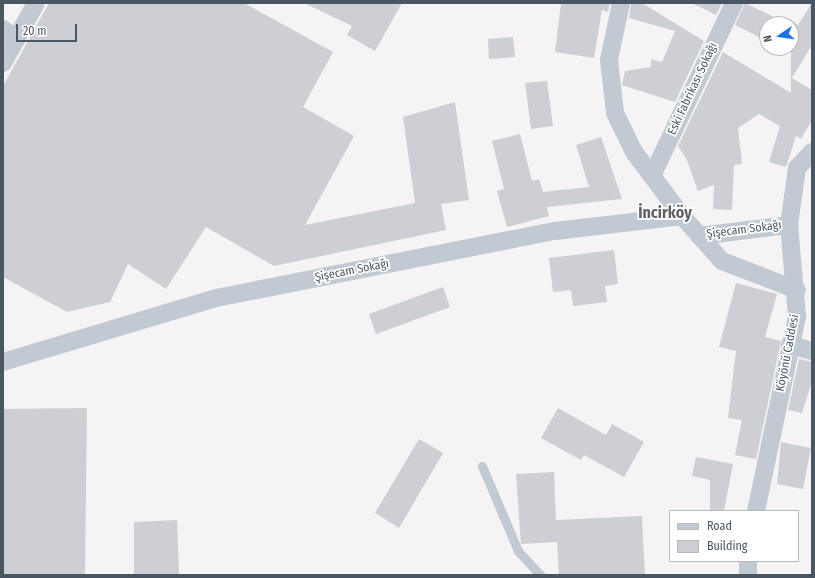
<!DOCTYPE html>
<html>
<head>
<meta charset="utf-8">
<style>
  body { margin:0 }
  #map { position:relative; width:815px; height:578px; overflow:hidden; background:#f5f3f3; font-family:"Fira Sans Condensed",sans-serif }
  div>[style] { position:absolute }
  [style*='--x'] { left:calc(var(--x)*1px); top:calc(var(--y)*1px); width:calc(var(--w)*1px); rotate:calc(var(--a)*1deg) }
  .building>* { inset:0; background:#cdcfd5 }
  .service>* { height:9px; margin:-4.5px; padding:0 4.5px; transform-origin:4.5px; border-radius:4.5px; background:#c1cad2 }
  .minor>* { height:18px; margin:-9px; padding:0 9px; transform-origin:9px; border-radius:9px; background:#c1cad2 }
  span { translate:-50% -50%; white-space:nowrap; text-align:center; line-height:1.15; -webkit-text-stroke:3.5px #fff; paint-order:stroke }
  .street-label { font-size:12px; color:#4a5661 }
  .district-label { font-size:16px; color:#5f6368; font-weight:700 }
  .frame { position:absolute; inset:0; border:4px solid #4a5661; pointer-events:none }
  .legend { position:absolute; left:669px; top:510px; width:130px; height:52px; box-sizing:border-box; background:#fff; border:1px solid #b7bbc0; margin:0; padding:5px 7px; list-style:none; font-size:12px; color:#4a5661 }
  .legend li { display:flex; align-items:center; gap:8px; height:20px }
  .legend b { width:20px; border:1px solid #b7bbc0 }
  .north { position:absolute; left:759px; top:16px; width:40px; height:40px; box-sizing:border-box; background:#fff; border:1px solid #b7bbc0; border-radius:50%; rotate:257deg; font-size:11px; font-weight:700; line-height:16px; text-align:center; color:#4a5661 }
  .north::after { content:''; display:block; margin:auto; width:14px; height:18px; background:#1a73e8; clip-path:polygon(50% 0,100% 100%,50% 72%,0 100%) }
  .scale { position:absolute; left:16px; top:24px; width:61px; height:18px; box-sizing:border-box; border:2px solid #4a5661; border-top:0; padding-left:5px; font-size:12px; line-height:14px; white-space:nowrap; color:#4a5661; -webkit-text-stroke:3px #fff; paint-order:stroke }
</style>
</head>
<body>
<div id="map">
  <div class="building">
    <div style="clip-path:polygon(49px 3px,244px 3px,333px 52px,303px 107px,354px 136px,305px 225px,415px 203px,403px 117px,455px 102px,469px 200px,441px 204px,446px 230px,274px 266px,206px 227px,166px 289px,128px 264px,110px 302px,67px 312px,3px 277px,3px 86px)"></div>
    <div style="clip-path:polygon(304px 3px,402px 3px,375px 51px,347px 35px,352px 26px)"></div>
    <div style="clip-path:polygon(561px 3px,610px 3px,608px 12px,602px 10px,594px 58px,555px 52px)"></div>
    <div style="clip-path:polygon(631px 3px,642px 3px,704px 41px,675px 102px,622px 85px,625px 71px,651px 67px,651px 59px,662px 62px,675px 31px,629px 18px)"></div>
    <div style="clip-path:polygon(692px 3px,722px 3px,716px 15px)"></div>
    <div style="clip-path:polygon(745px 3px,776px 18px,773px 24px,767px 24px,765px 40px,735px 25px)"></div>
    <div style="clip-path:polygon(812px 3px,812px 45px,792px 78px,812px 90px,812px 120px,801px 139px,796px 136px,786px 167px,769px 162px,780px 126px,759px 114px,738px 128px,742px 164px,734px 165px,732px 210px,713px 209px,714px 185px,698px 191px,687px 160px,678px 146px,723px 52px,791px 93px,791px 20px,798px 25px)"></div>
    <div style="clip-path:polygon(513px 37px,515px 57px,489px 59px,488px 39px)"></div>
    <div style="clip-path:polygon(547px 81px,553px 126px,531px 129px,525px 83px)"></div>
    <div style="clip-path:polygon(520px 134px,532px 181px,539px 179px,543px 192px,589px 187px,576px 145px,601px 137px,622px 199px,547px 207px,549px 216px,507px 227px,497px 191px,504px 189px,492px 141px)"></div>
    <div style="clip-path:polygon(614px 250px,618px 284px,605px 286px,607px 302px,573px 306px,571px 290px,553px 292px,549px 258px)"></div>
    <div style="clip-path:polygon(736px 283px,777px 294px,765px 337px,781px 341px,756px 459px,735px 455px,742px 420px,728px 418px,736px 351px,719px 347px)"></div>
    <div style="clip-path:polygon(443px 287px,450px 307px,376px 334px,369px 314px)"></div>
    <div style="clip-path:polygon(799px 359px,812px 362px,812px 381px,802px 413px,788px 410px)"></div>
    <div style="clip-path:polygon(87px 408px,85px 575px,3px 575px,3px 409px)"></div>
    <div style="clip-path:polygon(558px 408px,606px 435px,612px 424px,644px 442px,624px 477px,584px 455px,581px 460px,541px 438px)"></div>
    <div style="clip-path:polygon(419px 439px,443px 453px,399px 528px,375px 513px)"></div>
    <div style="clip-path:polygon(781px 442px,811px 448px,803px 489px,777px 484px)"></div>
    <div style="clip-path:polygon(696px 457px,733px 464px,724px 511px,710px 511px,710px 480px,692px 476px)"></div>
    <div style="clip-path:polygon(554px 472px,556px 520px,642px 516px,645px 575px,559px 575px,557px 542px,521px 544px,516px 474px)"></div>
    <div style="clip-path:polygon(177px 520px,179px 575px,134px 575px,134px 522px)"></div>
  </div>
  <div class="service">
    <div style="--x:482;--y:466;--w:92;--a:67"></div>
    <div style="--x:518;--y:551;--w:33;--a:47"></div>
  </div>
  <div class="minor">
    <div style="--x:621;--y:3;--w:58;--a:101.9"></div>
    <div style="--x:609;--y:60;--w:53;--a:83.5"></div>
    <div style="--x:615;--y:113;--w:43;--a:64"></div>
    <div style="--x:634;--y:152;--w:80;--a:53.1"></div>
    <div style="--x:682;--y:216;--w:60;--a:48.4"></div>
    <div style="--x:722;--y:261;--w:80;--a:21.1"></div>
    <div style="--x:3;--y:29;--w:17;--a:36"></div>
    <div style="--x:3;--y:63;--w:68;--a:-61.2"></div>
    <div style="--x:652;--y:176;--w:191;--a:-64.6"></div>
    <div style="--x:699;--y:236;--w:91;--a:-7"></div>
    <div style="--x:790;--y:345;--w:23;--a:15"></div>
    <div style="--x:3;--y:362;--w:222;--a:-16.7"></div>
    <div style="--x:216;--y:298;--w:346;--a:-11.2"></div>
    <div style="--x:555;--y:231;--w:128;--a:-6.7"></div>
    <div style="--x:756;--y:511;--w:199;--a:-78.1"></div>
    <div style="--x:797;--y:316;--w:91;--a:-95"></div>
    <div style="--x:789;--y:225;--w:58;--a:-82"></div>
    <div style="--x:797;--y:168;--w:22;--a:-47"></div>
    <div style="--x:748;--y:561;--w:14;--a:90"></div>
  </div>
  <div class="street-label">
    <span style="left:693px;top:89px;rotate:-65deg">Eski Fabrikası Sokağı</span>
    <span style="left:744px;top:230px;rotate:-7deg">Şişecam Sokağı</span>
    <span style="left:352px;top:271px;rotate:-11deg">Şişecam Sokağı</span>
    <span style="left:788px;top:353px;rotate:-79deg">Köyönü Caddesi</span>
  </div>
  <div class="district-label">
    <span style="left:665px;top:213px">İncirköy</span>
  </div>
  <div class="frame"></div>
  <ul class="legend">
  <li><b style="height:5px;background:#c1cad2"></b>Road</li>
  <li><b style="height:11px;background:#cdcfd5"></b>Building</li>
  </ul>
  <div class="north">N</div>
  <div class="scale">20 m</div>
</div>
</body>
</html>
